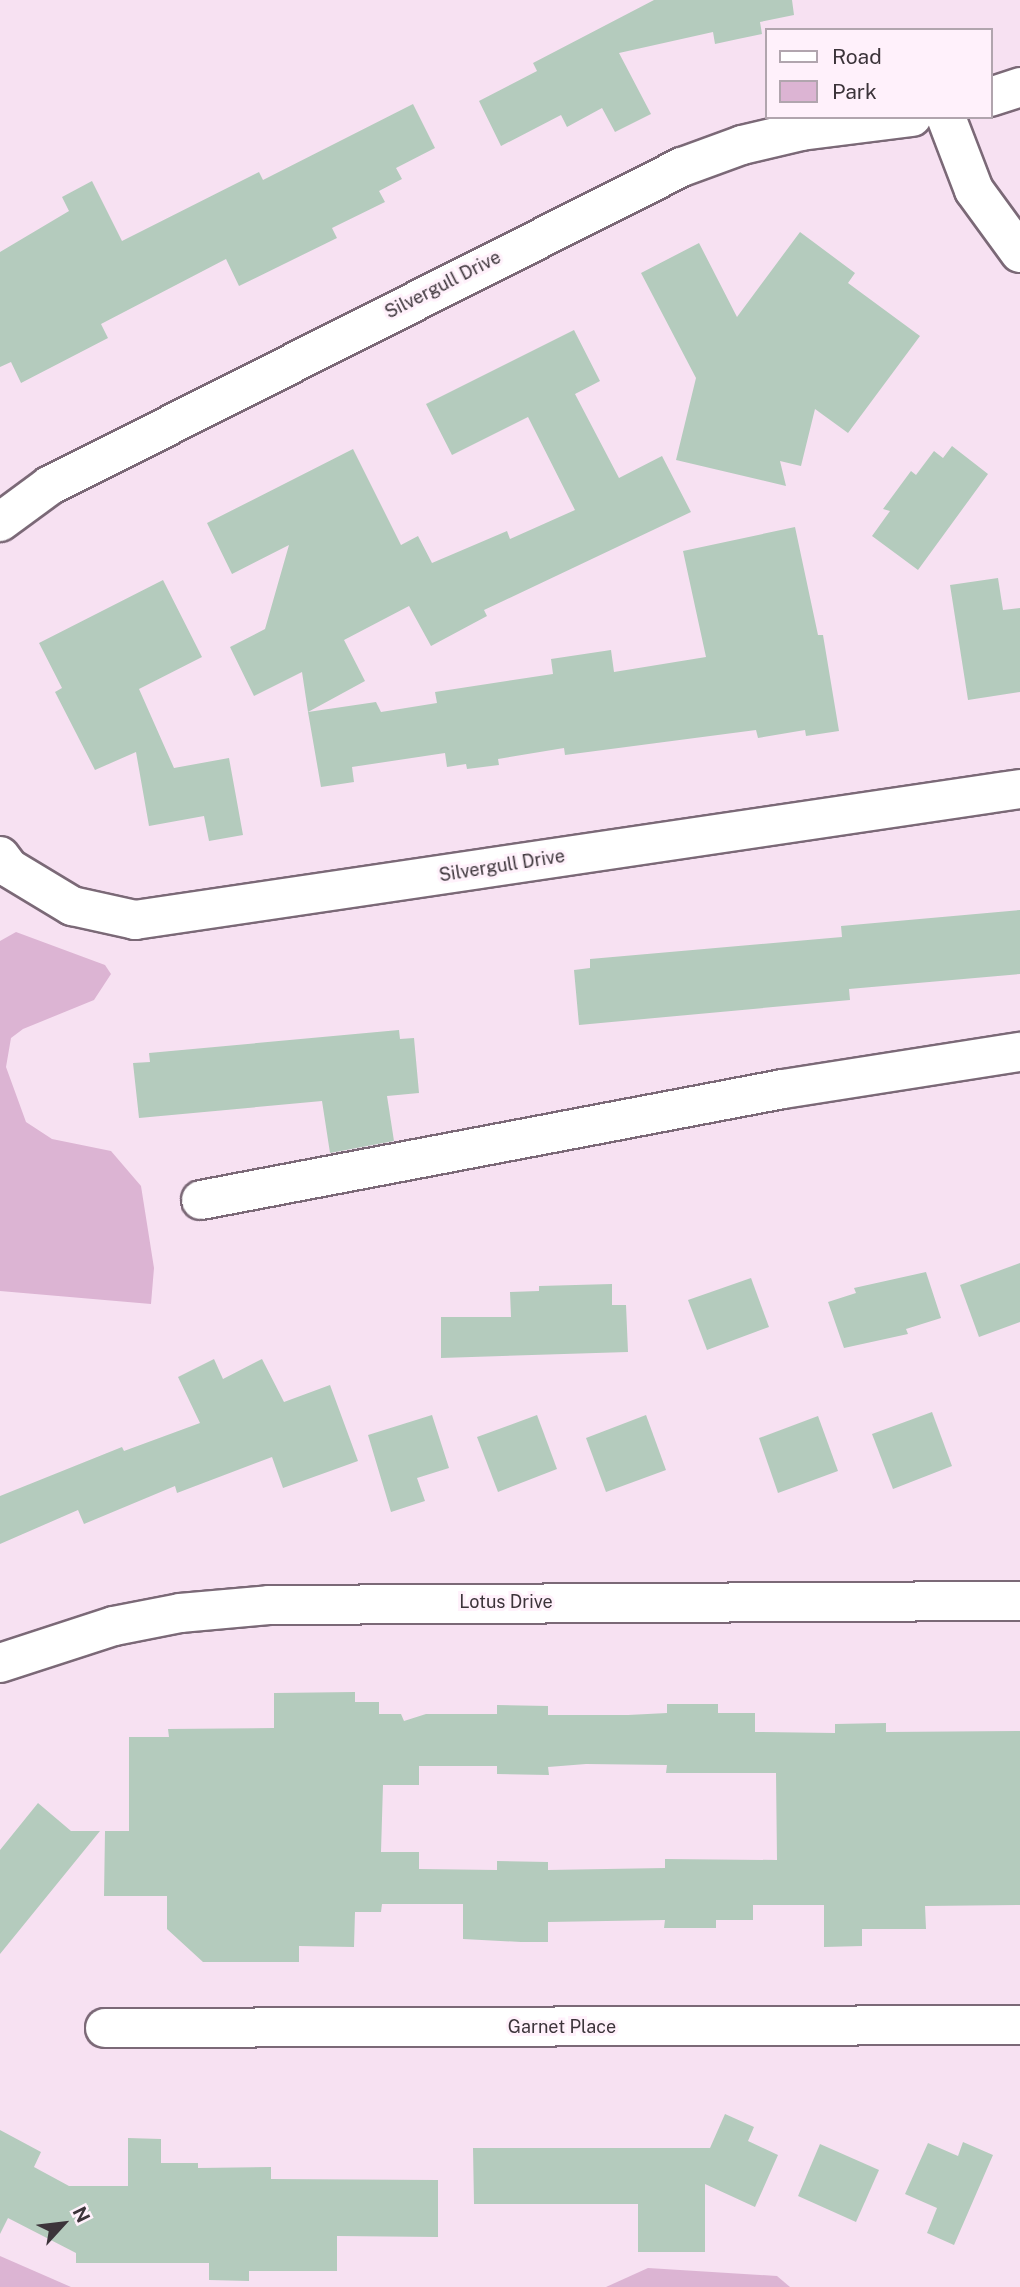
<!DOCTYPE html>
<html>
<head>
<meta charset="utf-8">
<style>
  body { margin:0 }
  #map { position:relative; width:1020px; height:2287px; overflow:hidden; background:#f7e1f2; font-family:"Public Sans",sans-serif }
  div>[style] { position:absolute }
  [style*='--x'] { left:calc(var(--x)*1px); top:calc(var(--y)*1px); width:calc(var(--w)*1px); rotate:calc(var(--a)*1deg) }
  .green>* { inset:0; background:#dcb4d3 }
  .building>* { inset:0; background:#b4cbbd }
  .roads { filter:drop-shadow(2px 0 #7b6977) drop-shadow(-2px 0 #7b6977) drop-shadow(0 2px #7b6977) drop-shadow(0 -2px #7b6977) }
  .minor>* { height:38px; margin:-19px; padding:0 19px; transform-origin:19px; border-radius:19px; background:#fff }
  span { translate:-50% -50%; white-space:nowrap; text-align:center; line-height:1.15; -webkit-text-stroke:6px #fff1fb; paint-order:stroke }
  .street-label { font-size:18px; color:#3c343a }
  .legend { position:absolute; left:765px; top:28px; width:228px; height:91px; box-sizing:border-box; background:#fff1fb; border:2px solid #b1a5ae; margin:0; padding:9px 12px; list-style:none; font-size:21px; color:#3c343a }
  .legend li { display:flex; align-items:center; gap:14px; height:35px }
  .legend b { width:35px; border:2px solid #b1a5ae }
  .north { position:absolute; left:28px; top:2189px; width:70px; height:70px; -webkit-text-stroke:5px #fff1fb; paint-order:stroke; rotate:63deg; font-size:19px; font-weight:700; line-height:28px; text-align:center; color:#3c343a }
  .north::after { content:''; display:block; margin:auto; width:24px; height:32px; background:#3c343a; clip-path:polygon(50% 0,100% 100%,50% 72%,0 100%) }
</style>
</head>
<body>
<div id="map">
  <div class="green">
    <div style="clip-path:polygon(16px 932px,105px 965px,111px 974px,94px 1000px,23px 1029px,11px 1038px,6px 1067px,26px 1122px,52px 1139px,111px 1151px,141px 1186px,154px 1268px,151px 1304px,0 1291px,0 941px)"></div>
    <div style="clip-path:polygon(0 2256px,71px 2287px,0 2287px)"></div>
    <div style="clip-path:polygon(648px 2268px,777px 2276px,790px 2287px,606px 2287px)"></div>
  </div>
  <div class="building">
    <div style="clip-path:polygon(654px 0,792px 0,794px 15px,760px 22px,762px 34px,738px 39px,715px 44px,713px 32px,619px 53px,651px 114px,615px 132px,602px 108px,567px 127px,561px 115px,501px 146px,479px 101px,537px 71px,533px 63px)"></div>
    <div style="clip-path:polygon(413px 104px,435px 148px,396px 168px,402px 179px,379px 191px,385px 202px,332px 228px,337px 238px,239px 286px,226px 259px,101px 324px,108px 338px,21px 383px,11px 362px,0 367px,0 252px,69px 211px,62px 197px,92px 181px,122px 241px,259px 172px,263px 180px)"></div>
    <div style="clip-path:polygon(800px 232px,855px 273px,848px 283px,920px 336px,848px 433px,815px 409px,801px 466px,780px 461px,786px 486px,676px 460px,696px 378px,641px 273px,699px 243px,737px 317px)"></div>
    <div style="clip-path:polygon(574px 330px,600px 381px,575px 394px,619px 478px,662px 456px,691px 512px,484px 610px,487px 616px,431px 646px,409px 606px,344px 640px,365px 681px,308px 712px,302px 672px,254px 696px,230px 647px,265px 629px,289px 545px,232px 574px,207px 523px,353px 449px,401px 545px,418px 536px,432px 563px,507px 531px,510px 539px,575px 510px,528px 417px,452px 455px,426px 404px)"></div>
    <div style="clip-path:polygon(952px 446px,988px 474px,918px 570px,872px 536px,890px 511px,883px 509px,911px 471px,916px 475px,934px 451px,943px 458px)"></div>
    <div style="clip-path:polygon(795px 527px,818px 635px,823px 635px,839px 731px,806px 736px,805px 730px,758px 738px,756px 730px,565px 755px,564px 748px,498px 759px,499px 765px,467px 769px,466px 764px,447px 767px,445px 753px,352px 767px,354px 782px,321px 787px,308px 712px,376px 702px,381px 712px,437px 703px,435px 692px,553px 674px,551px 659px,611px 650px,614px 672px,706px 657px,683px 551px)"></div>
    <div style="clip-path:polygon(998px 578px,1003px 610px,1020px 608px,1020px 692px,968px 700px,950px 585px)"></div>
    <div style="clip-path:polygon(163px 580px,202px 657px,139px 689px,174px 768px,229px 758px,243px 835px,209px 841px,204px 816px,149px 826px,136px 752px,95px 770px,55px 692px,62px 688px,39px 643px)"></div>
    <div style="clip-path:polygon(1020px 910px,1020px 974px,849px 989px,850px 1000px,579px 1025px,574px 970px,590px 968px,590px 959px,842px 937px,841px 926px)"></div>
    <div style="clip-path:polygon(399px 1030px,400px 1039px,414px 1038px,419px 1093px,387px 1096px,394px 1141px,330px 1153px,322px 1101px,139px 1118px,133px 1063px,150px 1062px,149px 1053px)"></div>
    <div style="clip-path:polygon(1020px 1263px,1020px 1322px,979px 1337px,960px 1285px)"></div>
    <div style="clip-path:polygon(926px 1272px,941px 1318px,906px 1329px,908px 1334px,844px 1348px,828px 1302px,856px 1293px,854px 1288px)"></div>
    <div style="clip-path:polygon(751px 1278px,769px 1327px,707px 1350px,688px 1300px)"></div>
    <div style="clip-path:polygon(612px 1284px,612px 1305px,626px 1305px,628px 1352px,441px 1358px,441px 1317px,511px 1317px,510px 1292px,539px 1291px,539px 1286px)"></div>
    <div style="clip-path:polygon(214px 1359px,223px 1379px,262px 1359px,284px 1402px,330px 1385px,358px 1461px,283px 1488px,272px 1457px,177px 1493px,175px 1486px,84px 1524px,78px 1510px,0 1544px,0 1496px,122px 1447px,124px 1451px,200px 1423px,178px 1377px)"></div>
    <div style="clip-path:polygon(932px 1412px,952px 1466px,893px 1489px,872px 1434px)"></div>
    <div style="clip-path:polygon(432px 1415px,449px 1468px,417px 1478px,425px 1501px,391px 1512px,368px 1435px)"></div>
    <div style="clip-path:polygon(537px 1415px,557px 1469px,498px 1492px,477px 1437px)"></div>
    <div style="clip-path:polygon(646px 1415px,666px 1470px,606px 1492px,586px 1438px)"></div>
    <div style="clip-path:polygon(818px 1416px,838px 1471px,778px 1493px,759px 1438px)"></div>
    <div style="clip-path:polygon(evenodd,355px 1692px,355px 1702px,379px 1702px,379px 1714px,401px 1714px,404px 1721px,426px 1714px,497px 1714px,497px 1705px,548px 1706px,548px 1715px,628px 1715px,667px 1713px,667px 1704px,718px 1704px,718px 1713px,755px 1713px,755px 1732px,835px 1733px,835px 1724px,886px 1723px,886px 1732px,1020px 1731px,1020px 1905px,925px 1906px,926px 1929px,862px 1929px,862px 1946px,824px 1947px,824px 1905px,753px 1905px,753px 1920px,716px 1920px,716px 1928px,664px 1928px,665px 1920px,548px 1922px,548px 1942px,521px 1942px,463px 1939px,463px 1904px,382px 1904px,381px 1912px,355px 1912px,354px 1947px,299px 1946px,299px 1962px,203px 1962px,167px 1929px,167px 1896px,104px 1896px,105px 1831px,129px 1831px,129px 1737px,169px 1737px,168px 1729px,274px 1728px,274px 1693px,355px 1692px,586px 1764px,667px 1765px,666px 1773px,776px 1773px,777px 1860px,665px 1859px,665px 1868px,548px 1870px,548px 1862px,497px 1861px,497px 1870px,419px 1869px,419px 1852px,381px 1852px,383px 1785px,419px 1785px,419px 1766px,497px 1766px,497px 1774px,549px 1775px,548px 1767px,586px 1764px)"></div>
    <div style="clip-path:polygon(38px 1803px,71px 1831px,100px 1831px,0 1954px,0 1850px)"></div>
    <div style="clip-path:polygon(725px 2114px,754px 2127px,748px 2141px,778px 2155px,755px 2207px,705px 2184px,705px 2252px,638px 2252px,638px 2204px,474px 2204px,473px 2148px,710px 2148px)"></div>
    <div style="clip-path:polygon(0 2130px,41px 2152px,34px 2167px,69px 2186px,128px 2186px,128px 2138px,161px 2139px,161px 2163px,198px 2163px,198px 2168px,271px 2167px,271px 2179px,438px 2180px,438px 2237px,337px 2236px,337px 2271px,249px 2271px,249px 2281px,209px 2280px,209px 2263px,76px 2263px,76px 2253px,8px 2218px,0 2234px)"></div>
    <div style="clip-path:polygon(963px 2142px,993px 2155px,954px 2245px,927px 2233px,937px 2208px,905px 2194px,928px 2143px,958px 2156px)"></div>
    <div style="clip-path:polygon(820px 2144px,879px 2170px,856px 2222px,798px 2196px)"></div>
  </div>
  <div class="roads">
    <div class="minor">
      <div style="--x:990;--y:97;--w:32;--a:-18"></div>
      <div style="--x:946;--y:117;--w:78;--a:69"></div>
      <div style="--x:974;--y:190;--w:78;--a:53.9"></div>
      <div style="--x:0;--y:522;--w:61;--a:-36.3"></div>
      <div style="--x:49;--y:486;--w:709;--a:-26.75"></div>
      <div style="--x:682;--y:167;--w:64;--a:-20.1"></div>
      <div style="--x:742;--y:145;--w:61;--a:-13.3"></div>
      <div style="--x:801;--y:131;--w:112;--a:-7.2"></div>
      <div style="--x:0;--y:856;--w:15;--a:53"></div>
      <div style="--x:9;--y:868;--w:74;--a:31.1"></div>
      <div style="--x:72;--y:906;--w:65;--a:12.5"></div>
      <div style="--x:135;--y:920;--w:895;--a:-8.42"></div>
      <div style="--x:201;--y:1200;--w:592;--a:-10.8"></div>
      <div style="--x:783;--y:1089;--w:240;--a:-8.9"></div>
      <div style="--x:0;--y:1663;--w:120;--a:-18"></div>
      <div style="--x:114;--y:1626;--w:67;--a:-11.1"></div>
      <div style="--x:180;--y:1613;--w:89;--a:-5.1"></div>
      <div style="--x:269;--y:1605;--w:751;--a:-0.31"></div>
      <div style="--x:105;--y:2028;--w:915;--a:-0.19"></div>
    </div>
  </div>
  <div class="street-label">
    <span style="left:443px;top:285px;rotate:-27deg">Silvergull Drive</span>
    <span style="left:502px;top:866px;rotate:-9deg">Silvergull Drive</span>
    <span style="left:506px;top:1602px">Lotus Drive</span>
    <span style="left:562px;top:2027px">Garnet Place</span>
  </div>
  <ul class="legend">
  <li><b style="height:9px;background:#fff"></b>Road</li>
  <li><b style="height:19px;background:#dcb4d3"></b>Park</li>
  </ul>
  <div class="north">N</div>
</div>
</body>
</html>
